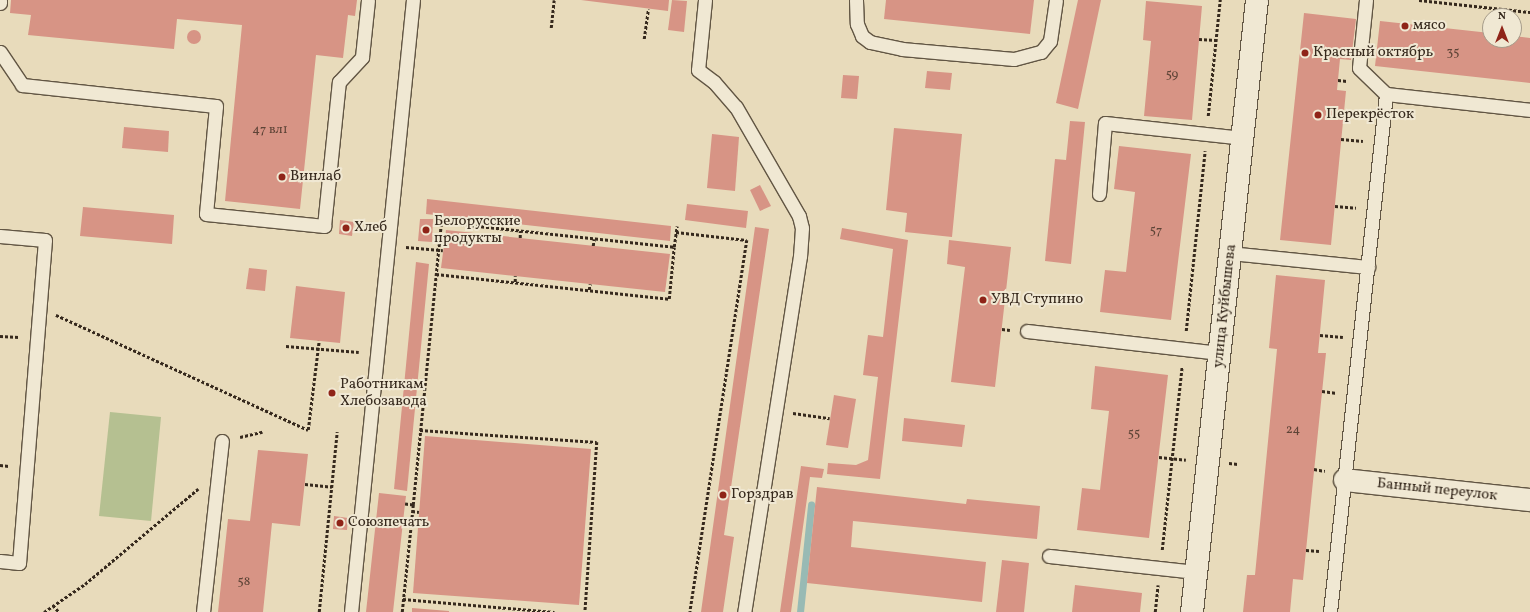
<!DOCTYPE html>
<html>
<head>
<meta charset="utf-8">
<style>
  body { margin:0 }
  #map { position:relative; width:1530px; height:612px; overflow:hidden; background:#e8dbbb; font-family:Vollkorn,serif }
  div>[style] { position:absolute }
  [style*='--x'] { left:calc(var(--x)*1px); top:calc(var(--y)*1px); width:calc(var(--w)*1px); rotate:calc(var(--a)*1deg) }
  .green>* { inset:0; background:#b5c091 }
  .stream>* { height:7px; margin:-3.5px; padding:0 3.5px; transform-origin:3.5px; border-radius:3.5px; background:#98bab4 }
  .building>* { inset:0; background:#d79485 }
  .round { border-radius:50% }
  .path>* { height:2.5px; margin-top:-1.25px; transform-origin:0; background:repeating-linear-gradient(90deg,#36291d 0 3px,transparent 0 5px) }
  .roads { filter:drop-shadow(1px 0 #625644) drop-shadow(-1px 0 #625644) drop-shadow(0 1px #625644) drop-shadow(0 -1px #625644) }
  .service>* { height:13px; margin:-6.5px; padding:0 6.5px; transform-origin:6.5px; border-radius:6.5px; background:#f0e8d3 }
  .minor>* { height:22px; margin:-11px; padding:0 11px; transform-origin:11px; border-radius:11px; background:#f0e8d3 }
  .secondary>* { height:22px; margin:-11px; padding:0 11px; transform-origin:11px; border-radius:11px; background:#f0e8d3 }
  .dots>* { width:11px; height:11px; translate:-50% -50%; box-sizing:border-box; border:2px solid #f0e8d3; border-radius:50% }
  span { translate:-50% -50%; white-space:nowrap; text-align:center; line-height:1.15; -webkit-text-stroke:4px #f0e8d3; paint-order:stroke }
  .number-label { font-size:13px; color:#5e4437 }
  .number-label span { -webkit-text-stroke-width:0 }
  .poi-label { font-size:15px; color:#36291d }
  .left { translate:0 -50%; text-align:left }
  .street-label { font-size:15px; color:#36291d }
  .north { position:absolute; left:1482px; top:8px; width:40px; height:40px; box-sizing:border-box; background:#f0e8d3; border:1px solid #a69c8a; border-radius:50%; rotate:0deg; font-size:11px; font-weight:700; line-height:16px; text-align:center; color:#36291d }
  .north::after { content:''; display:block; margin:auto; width:14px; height:18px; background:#8f2418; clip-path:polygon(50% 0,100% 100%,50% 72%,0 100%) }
</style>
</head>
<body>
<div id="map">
  <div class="green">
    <div style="clip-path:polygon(110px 412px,161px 417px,151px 521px,99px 516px)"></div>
  </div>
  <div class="stream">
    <div style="--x:800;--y:612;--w:108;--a:-84.1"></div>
  </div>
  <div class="building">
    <div style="clip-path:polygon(11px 0,357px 0,355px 16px,348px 15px,343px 58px,316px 55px,300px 209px,225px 201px,242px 25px,177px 19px,174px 49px,28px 35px,31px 15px,10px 13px)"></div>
    <div style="clip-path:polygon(581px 0,669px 0,668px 11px)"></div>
    <div style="clip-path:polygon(672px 0,687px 1px,684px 32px,668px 30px)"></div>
    <div style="clip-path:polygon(886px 0,1034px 0,1030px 34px,884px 19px)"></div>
    <div style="clip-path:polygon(1078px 0,1101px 0,1078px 109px,1056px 103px)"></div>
    <div style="clip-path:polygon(1146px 1px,1202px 6px,1192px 120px,1144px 116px,1151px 41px,1143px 40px)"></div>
    <div style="clip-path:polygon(1304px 13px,1356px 19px,1351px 60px,1340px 59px,1337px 90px,1346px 91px,1331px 245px,1280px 240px)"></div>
    <div style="clip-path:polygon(1380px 21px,1490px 33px,1490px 40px,1514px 40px,1514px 36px,1530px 38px,1530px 83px,1375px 66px)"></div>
    <div class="round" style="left:187px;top:30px;width:14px;height:14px"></div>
    <div style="clip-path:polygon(927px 71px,952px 73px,950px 90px,925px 88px)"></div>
    <div style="clip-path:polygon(843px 75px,859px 76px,857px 99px,841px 98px)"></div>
    <div style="clip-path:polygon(1070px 121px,1085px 122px,1071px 264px,1045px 261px,1055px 159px,1066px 160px)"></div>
    <div style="clip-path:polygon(124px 127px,169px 131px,168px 152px,122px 148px)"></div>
    <div style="clip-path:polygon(894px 128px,962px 134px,952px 237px,905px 232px,907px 213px,886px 210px)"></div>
    <div style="clip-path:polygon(712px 134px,739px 137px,735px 191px,707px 188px)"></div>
    <div style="clip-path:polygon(1119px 146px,1191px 154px,1171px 320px,1100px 312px,1105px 270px,1126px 272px,1135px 192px,1114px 189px)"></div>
    <div style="clip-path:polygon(760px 185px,771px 206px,760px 211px,750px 190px)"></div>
    <div style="clip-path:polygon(427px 199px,671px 226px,670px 241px,426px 214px)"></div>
    <div style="clip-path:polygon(687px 204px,748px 211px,746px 228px,685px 220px)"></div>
    <div style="clip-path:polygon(83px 207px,174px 215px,172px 244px,80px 236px)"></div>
    <div style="clip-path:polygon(420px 219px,433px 219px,432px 242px,418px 241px)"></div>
    <div style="clip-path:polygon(340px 220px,354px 222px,352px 236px,339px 234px)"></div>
    <div style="clip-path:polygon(755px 227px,769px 229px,724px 535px,734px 537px,723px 612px,701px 612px)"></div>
    <div style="clip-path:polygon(842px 228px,908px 240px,880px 479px,827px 474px,828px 463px,856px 465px,868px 460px,878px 377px,863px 375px,868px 335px,883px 337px,893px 249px,840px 239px)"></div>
    <div style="clip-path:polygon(446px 230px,670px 254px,665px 292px,441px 268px)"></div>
    <div style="clip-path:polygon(949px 240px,1011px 247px,995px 387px,951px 382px,965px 267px,947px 264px)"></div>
    <div style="clip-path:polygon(416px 262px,429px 264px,407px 491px,394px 489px)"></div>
    <div style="clip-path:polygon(249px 268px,267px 270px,265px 291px,246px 289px)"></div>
    <div style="clip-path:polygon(1276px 275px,1325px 280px,1318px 353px,1326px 353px,1303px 580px,1293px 579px,1290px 612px,1243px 612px,1247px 575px,1255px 575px,1277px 349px,1269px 348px)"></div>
    <div style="clip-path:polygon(296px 286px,345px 292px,340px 343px,290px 338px)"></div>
    <div style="clip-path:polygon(1095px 366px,1168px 375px,1149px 538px,1077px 530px,1082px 488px,1100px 490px,1109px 411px,1091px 409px)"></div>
    <div style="clip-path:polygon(834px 395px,856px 399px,848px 448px,826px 445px)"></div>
    <div style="clip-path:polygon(904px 418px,965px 425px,962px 447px,902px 441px)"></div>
    <div style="clip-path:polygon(425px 436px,591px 449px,579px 605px,413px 593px)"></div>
    <div style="clip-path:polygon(258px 450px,308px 454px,300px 526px,272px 523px,263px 612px,218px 612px,228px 519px,250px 521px)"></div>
    <div style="clip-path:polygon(801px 466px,824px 469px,822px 478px,810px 477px,791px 612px,780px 612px)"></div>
    <div style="clip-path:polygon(817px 487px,966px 504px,967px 499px,1040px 506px,1037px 539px,853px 521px,851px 547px,986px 562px,982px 602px,807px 583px)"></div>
    <div style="clip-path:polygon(379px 493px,406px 496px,405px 504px,393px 612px,366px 612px)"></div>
    <div style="clip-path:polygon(334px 516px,348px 518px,347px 530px,333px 529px)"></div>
    <div style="clip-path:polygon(1002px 560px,1029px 563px,1024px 612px,996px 612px)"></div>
    <div style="clip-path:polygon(1075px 585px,1142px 593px,1140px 612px,1072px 612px)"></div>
    <div style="clip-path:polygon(412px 608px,449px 611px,449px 612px,412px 612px)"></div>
  </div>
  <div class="path">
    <div style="--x:1419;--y:0;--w:112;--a:6.2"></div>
    <div style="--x:551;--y:28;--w:28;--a:-84"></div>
    <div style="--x:644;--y:39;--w:30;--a:-82"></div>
    <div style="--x:1199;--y:39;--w:17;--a:3"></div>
    <div style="--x:1338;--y:80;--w:9;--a:6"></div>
    <div style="--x:1208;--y:116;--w:117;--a:-84.1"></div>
    <div style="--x:1341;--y:139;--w:22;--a:5"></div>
    <div style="--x:1335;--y:206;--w:21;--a:5"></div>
    <div style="--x:676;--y:232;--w:71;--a:6.4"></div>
    <div style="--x:747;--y:240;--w:376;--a:98.7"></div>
    <div style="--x:520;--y:238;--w:7;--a:-90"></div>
    <div style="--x:593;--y:246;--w:7;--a:-82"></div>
    <div style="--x:406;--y:247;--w:37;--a:5"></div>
    <div style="--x:436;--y:274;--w:234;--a:6.1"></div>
    <div style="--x:669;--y:299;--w:52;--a:-84.5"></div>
    <div style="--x:515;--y:282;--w:6;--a:-90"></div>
    <div style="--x:589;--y:290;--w:6;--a:-81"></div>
    <div style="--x:56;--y:315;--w:277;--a:24.5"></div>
    <div style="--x:308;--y:430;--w:90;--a:-83"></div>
    <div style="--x:1002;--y:329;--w:8;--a:7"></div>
    <div style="--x:1186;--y:331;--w:181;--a:-84"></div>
    <div style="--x:1320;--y:335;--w:23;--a:5"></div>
    <div style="--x:0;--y:336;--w:19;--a:3"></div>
    <div style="--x:286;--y:346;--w:73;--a:4.7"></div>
    <div style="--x:1322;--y:391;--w:15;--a:8"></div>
    <div style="--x:793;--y:413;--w:37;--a:8"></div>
    <div style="--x:420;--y:430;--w:177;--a:3.9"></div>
    <div style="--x:597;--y:442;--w:170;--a:94"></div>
    <div style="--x:240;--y:437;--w:23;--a:-13"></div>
    <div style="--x:1159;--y:457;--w:27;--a:6"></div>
    <div style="--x:1229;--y:463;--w:9;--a:6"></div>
    <div style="--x:0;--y:465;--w:9;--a:6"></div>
    <div style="--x:1314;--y:469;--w:11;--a:10"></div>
    <div style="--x:305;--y:484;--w:27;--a:6"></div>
    <div style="--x:413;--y:505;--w:284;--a:-84.3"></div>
    <div style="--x:441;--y:222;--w:234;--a:6.1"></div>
    <div style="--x:674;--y:247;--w:21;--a:-82"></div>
    <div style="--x:412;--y:511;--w:7;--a:8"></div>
    <div style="--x:1162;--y:550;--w:185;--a:-83.8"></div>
    <div style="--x:1306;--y:550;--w:13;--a:4"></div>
    <div style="--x:403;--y:599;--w:152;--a:4.9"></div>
    <div style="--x:53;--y:605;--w:9;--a:49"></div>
    <div style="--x:44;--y:612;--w:50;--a:-34.3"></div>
    <div style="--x:85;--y:584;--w:148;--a:-40.1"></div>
    <div style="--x:319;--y:612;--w:181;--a:-84.3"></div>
    <div style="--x:402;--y:612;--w:108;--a:-84.1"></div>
    <div style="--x:413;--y:505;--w:8;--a:-173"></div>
    <div style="--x:1155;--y:612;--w:27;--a:-84"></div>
  </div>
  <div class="roads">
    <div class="service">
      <div style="--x:705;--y:0;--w:70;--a:95.7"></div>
      <div style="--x:698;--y:70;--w:20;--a:37"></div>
      <div style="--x:714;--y:82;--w:33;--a:49"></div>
      <div style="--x:736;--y:107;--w:126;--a:60"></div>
      <div style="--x:799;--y:216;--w:12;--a:76"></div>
      <div style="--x:802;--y:228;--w:28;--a:94"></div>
      <div style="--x:800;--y:256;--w:360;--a:98.9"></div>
      <div style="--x:856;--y:0;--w:24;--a:88"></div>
      <div style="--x:857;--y:24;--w:13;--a:67"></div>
      <div style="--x:862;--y:36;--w:10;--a:37"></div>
      <div style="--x:870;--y:42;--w:33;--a:12"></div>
      <div style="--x:902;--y:49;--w:112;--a:5.1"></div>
      <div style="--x:1014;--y:59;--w:28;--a:-15"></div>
      <div style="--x:1041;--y:52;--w:14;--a:-51"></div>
      <div style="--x:1050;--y:41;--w:41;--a:-81.7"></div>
      <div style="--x:1366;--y:0;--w:68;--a:95.9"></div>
      <div style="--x:1359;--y:68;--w:37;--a:44"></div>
      <div style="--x:0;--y:3;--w:3;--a:-90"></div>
      <div style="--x:0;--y:52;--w:40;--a:56"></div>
      <div style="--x:22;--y:85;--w:195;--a:6.2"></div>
      <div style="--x:216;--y:106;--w:108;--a:95.3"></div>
      <div style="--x:206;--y:214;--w:119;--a:5.8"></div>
      <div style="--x:324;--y:226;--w:145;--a:-84.1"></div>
      <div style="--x:339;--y:82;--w:34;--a:-47"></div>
      <div style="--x:362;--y:57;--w:57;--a:-84"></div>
      <div style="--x:1099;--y:194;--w:71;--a:-85.2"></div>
      <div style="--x:1105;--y:123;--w:138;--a:6.2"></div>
      <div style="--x:0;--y:236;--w:45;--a:5.1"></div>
      <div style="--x:45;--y:240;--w:324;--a:94.6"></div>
      <div style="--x:19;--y:563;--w:19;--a:-174"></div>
      <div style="--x:1230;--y:253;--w:139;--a:5.8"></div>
      <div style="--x:1027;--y:331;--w:194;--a:6.5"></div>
      <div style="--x:1049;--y:556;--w:148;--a:6.2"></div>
      <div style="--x:203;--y:612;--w:172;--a:-83.7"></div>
      <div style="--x:351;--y:612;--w:615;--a:-84.22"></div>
      <div style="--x:1330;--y:612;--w:521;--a:-83.83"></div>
      <div style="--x:1386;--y:94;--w:145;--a:6.3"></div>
    </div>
    <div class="minor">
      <div style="--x:1345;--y:480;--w:186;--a:6.2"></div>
    </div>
    <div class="secondary">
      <div style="--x:1192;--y:612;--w:615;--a:-83.94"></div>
    </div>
  </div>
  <div class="dots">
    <div style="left:1405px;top:26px;background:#8f2418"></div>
    <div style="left:1305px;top:53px;background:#8f2418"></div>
    <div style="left:1318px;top:115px;background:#8f2418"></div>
    <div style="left:282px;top:177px;background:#8f2418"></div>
    <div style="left:346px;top:228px;background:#8f2418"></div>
    <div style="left:426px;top:230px;background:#8f2418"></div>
    <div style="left:983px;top:300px;background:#8f2418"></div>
    <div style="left:332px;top:393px;background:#8f2418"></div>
    <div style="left:723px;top:495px;background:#8f2418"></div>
    <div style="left:340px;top:523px;background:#8f2418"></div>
  </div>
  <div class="number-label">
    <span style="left:1453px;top:53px">35</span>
    <span style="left:1172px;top:75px">59</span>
    <span style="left:270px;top:130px">47 вл1</span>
    <span style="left:1156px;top:231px">57</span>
    <span style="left:1293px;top:430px">24</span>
    <span style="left:1134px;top:434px">55</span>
    <span style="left:244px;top:582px">58</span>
  </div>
  <div class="poi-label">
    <span class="left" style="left:1413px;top:26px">мясо</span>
    <span class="left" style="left:1313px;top:53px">Красный октябрь</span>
    <span class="left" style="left:1326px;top:115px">Перекрёсток</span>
    <span class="left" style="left:290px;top:177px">Винлаб</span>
    <span class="left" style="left:434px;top:230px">Белорусские<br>продукты</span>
    <span class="left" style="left:354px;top:228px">Хлеб</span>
    <span class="left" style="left:991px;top:300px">УВД Ступино</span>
    <span class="left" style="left:340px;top:393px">Работникам<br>Хлебозавода</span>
    <span class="left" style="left:731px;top:495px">Горздрав</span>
    <span class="left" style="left:348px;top:523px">Союзпечать</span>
  </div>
  <div class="street-label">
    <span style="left:1225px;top:306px;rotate:-84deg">улица Куйбышева</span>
    <span style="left:1437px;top:490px;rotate:6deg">Банный переулок</span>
  </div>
  <div class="north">N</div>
</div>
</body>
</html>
